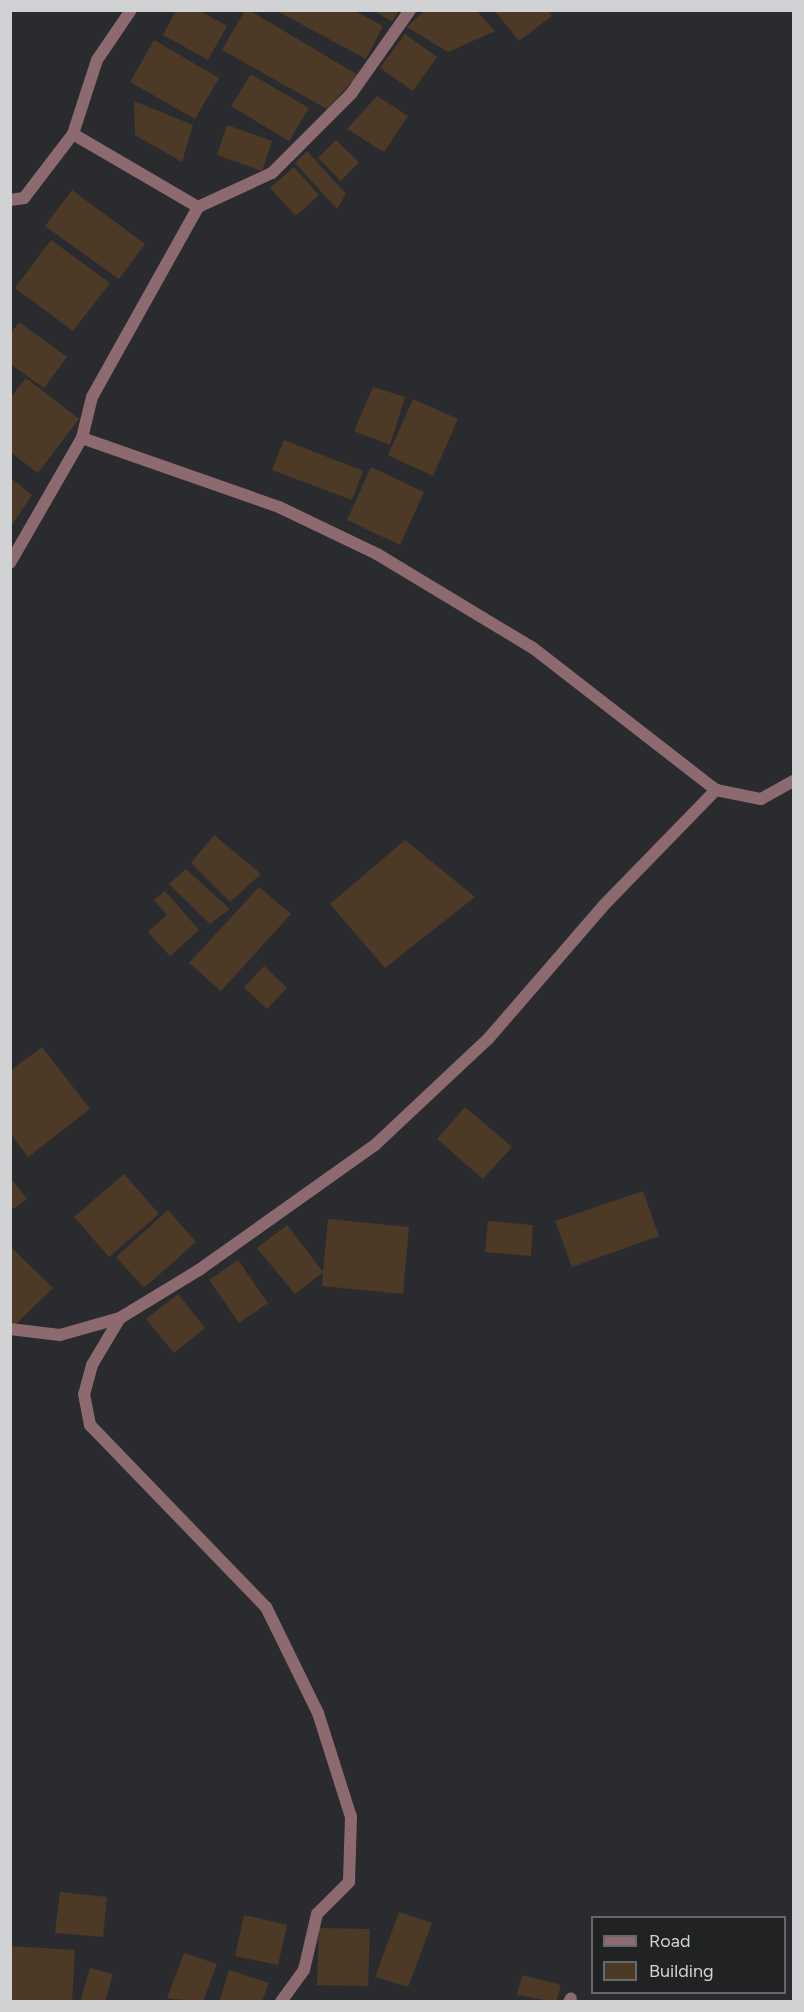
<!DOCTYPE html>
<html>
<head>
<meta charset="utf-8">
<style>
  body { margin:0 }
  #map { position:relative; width:804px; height:2012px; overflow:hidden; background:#2a2b2e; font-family:Figtree,sans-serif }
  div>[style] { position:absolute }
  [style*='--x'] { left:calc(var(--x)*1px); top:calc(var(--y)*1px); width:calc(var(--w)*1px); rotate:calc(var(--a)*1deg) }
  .building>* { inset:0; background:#4c3a26 }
  .street>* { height:12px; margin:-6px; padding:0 6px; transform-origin:6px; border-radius:6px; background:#8d6a70 }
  span { translate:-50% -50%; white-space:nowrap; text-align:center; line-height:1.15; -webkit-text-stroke:5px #202224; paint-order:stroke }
  .frame { position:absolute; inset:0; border:12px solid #d1d2d3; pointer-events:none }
  .legend { position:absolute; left:591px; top:1916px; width:195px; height:78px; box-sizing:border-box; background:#202224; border:2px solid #67686a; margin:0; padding:8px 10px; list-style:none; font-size:18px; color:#d1d2d3 }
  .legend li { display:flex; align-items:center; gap:12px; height:30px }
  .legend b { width:30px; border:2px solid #67686a }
</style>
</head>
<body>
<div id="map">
  <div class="building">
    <div style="clip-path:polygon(176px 10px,198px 10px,227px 26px,208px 60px,163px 35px)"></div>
    <div style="clip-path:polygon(245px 10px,249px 10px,358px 75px,327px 109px,222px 50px)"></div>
    <div style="clip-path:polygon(275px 10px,353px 10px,383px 26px,366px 59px)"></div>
    <div style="clip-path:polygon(373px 10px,399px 10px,392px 22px)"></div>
    <div style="clip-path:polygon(425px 10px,476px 10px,495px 31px,448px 52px,407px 27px)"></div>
    <div style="clip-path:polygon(494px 10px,548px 10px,552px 16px,519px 41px)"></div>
    <div style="clip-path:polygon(405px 34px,437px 57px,413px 91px,380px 68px)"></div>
    <div style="clip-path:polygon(154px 40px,219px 78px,195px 119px,130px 82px)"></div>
    <div style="clip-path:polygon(251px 74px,309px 108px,289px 141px,231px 106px)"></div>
    <div style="clip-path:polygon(377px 96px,408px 116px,384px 152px,347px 129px)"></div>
    <div style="clip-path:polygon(134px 101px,193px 125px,182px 162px,135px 135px)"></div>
    <div style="clip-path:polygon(227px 125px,272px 141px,262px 171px,217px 155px)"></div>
    <div style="clip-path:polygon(336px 140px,359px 162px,341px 181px,318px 158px)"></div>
    <div style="clip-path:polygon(307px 151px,346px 194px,337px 209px,295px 163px)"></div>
    <div style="clip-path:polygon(294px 167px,319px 195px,296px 216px,270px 188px)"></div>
    <div style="clip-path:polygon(72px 190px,145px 244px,119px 279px,45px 226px)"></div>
    <div style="clip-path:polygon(51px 240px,110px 283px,73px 331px,15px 288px)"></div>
    <div style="clip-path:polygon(19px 322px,67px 357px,44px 388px,10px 364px,10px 334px)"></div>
    <div style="clip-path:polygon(26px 378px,79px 419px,38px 473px,10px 452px,10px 398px)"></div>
    <div style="clip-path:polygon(373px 387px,405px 397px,390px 445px,354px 431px)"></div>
    <div style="clip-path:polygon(413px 399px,458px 419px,433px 476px,388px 455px)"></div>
    <div style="clip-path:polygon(284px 440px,363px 471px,352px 500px,272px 470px)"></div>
    <div style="clip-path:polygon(371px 467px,424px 492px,400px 545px,347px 520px)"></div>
    <div style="clip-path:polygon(10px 477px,32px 495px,10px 528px)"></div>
    <div style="clip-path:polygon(214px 835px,261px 874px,230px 902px,191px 863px)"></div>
    <div style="clip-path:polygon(405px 840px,475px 897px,385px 968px,330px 904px)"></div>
    <div style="clip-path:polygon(186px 869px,230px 909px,210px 924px,169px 884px)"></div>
    <div style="clip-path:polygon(259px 887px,291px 914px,221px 991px,189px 963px)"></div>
    <div style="clip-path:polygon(165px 891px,199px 930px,170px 956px,148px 932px,167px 915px,154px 900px)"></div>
    <div style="clip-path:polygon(264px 966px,287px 988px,267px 1009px,244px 987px)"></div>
    <div style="clip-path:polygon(42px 1047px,90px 1109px,28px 1157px,10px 1133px,10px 1071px)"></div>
    <div style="clip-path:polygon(465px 1107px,512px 1147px,483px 1179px,437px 1139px)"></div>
    <div style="clip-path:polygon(124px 1174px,159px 1214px,109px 1257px,74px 1217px)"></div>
    <div style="clip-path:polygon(10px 1177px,27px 1199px,10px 1211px)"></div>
    <div style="clip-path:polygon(643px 1191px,659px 1236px,572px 1267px,555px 1221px)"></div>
    <div style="clip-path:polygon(168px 1210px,196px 1242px,144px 1288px,116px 1257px)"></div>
    <div style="clip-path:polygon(328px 1219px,409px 1227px,403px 1294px,322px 1286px,323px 1272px,295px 1294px,257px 1248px,287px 1225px,323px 1272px)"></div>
    <div style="clip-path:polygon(488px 1221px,533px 1225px,531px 1256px,485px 1252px)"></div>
    <div style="clip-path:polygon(10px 1246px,53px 1288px,14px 1326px,10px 1323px)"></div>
    <div style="clip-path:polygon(238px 1260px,268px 1303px,239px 1323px,209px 1280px)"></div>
    <div style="clip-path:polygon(178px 1294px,205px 1328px,174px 1353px,146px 1319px)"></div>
    <div style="clip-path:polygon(60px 1892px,107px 1897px,103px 1937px,55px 1933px)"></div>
    <div style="clip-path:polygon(399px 1912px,432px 1923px,408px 1987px,375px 1977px)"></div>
    <div style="clip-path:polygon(244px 1915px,287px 1925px,278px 1965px,235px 1956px)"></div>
    <div style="clip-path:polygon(319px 1928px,370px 1929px,368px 1986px,317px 1985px)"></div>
    <div style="clip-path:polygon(10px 1946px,75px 1950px,72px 2002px,10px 2002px)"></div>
    <div style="clip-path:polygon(184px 1953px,217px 1964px,203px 2002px,167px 1998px)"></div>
    <div style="clip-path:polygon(90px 1968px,113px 1974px,105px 2002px,80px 2002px)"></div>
    <div style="clip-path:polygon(229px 1970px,269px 1983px,262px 2002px,219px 2002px)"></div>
    <div style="clip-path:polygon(522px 1975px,561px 1985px,556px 2002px,517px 1995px)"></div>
  </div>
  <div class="street">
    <div style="--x:131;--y:10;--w:60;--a:124.2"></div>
    <div style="--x:97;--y:60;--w:78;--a:108"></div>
    <div style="--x:73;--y:134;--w:145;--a:30.3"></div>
    <div style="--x:10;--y:200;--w:14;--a:-8"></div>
    <div style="--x:24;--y:198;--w:81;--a:-52.6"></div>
    <div style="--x:82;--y:438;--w:209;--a:19.3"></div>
    <div style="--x:279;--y:507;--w:109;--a:25.6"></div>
    <div style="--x:377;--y:554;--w:182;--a:31.1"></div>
    <div style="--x:533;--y:648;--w:232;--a:37.8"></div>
    <div style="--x:716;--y:790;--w:46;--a:11.3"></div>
    <div style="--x:761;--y:799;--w:38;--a:-29"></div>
    <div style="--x:10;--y:563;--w:144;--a:-60.1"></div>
    <div style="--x:82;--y:438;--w:42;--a:-76.3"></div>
    <div style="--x:92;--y:397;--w:218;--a:-60.8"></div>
    <div style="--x:198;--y:207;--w:81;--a:-24.7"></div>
    <div style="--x:272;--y:173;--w:112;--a:-45"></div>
    <div style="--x:351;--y:94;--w:103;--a:-54.9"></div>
    <div style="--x:120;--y:1318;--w:55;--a:120.8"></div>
    <div style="--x:92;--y:1365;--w:30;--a:105"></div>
    <div style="--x:84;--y:1394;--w:32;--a:79"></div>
    <div style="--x:90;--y:1425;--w:253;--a:46"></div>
    <div style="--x:266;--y:1607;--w:118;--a:63.9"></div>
    <div style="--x:318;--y:1713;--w:109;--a:72.4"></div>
    <div style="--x:351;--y:1817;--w:65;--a:91.8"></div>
    <div style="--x:349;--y:1882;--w:45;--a:135"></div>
    <div style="--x:317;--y:1914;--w:57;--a:103.1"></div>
    <div style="--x:304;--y:1970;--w:39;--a:126"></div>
    <div style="--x:10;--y:1329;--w:50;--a:6.8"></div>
    <div style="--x:60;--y:1335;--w:62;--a:-15.8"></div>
    <div style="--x:120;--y:1318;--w:92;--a:-31.3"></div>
    <div style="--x:199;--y:1270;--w:216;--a:-35.4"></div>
    <div style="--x:375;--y:1145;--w:155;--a:-43.2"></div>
    <div style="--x:488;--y:1039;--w:177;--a:-49.1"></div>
    <div style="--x:604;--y:905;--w:161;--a:-45.8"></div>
    <div style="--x:569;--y:2002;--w:4;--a:-63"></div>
  </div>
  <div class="frame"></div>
  <ul class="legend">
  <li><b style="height:8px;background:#8d6a70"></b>Road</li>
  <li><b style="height:16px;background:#4c3a26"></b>Building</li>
  </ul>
</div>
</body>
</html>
